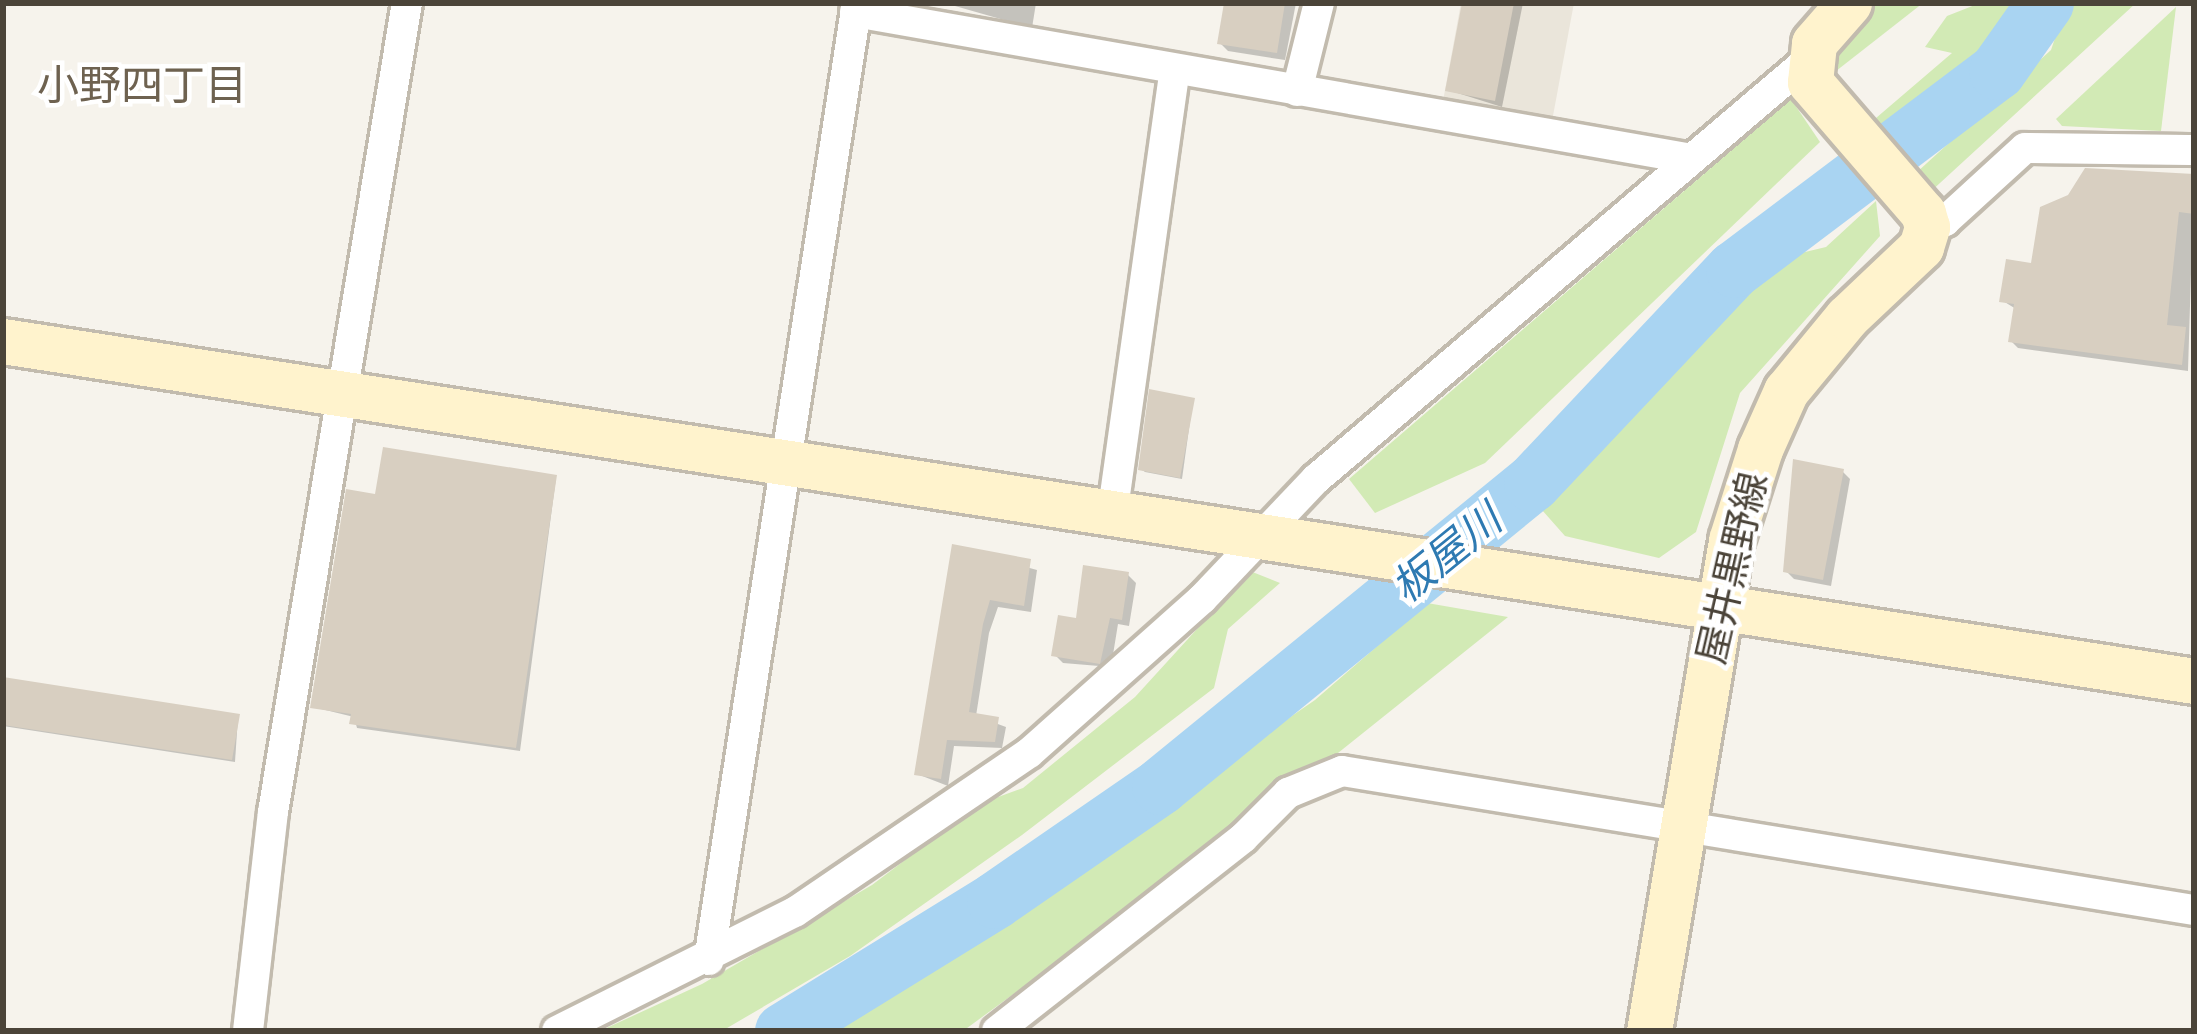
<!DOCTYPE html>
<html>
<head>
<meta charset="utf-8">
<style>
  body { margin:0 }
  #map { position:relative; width:2197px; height:1034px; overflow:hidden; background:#f6f3ec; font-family:"Public Sans","Noto Sans JP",sans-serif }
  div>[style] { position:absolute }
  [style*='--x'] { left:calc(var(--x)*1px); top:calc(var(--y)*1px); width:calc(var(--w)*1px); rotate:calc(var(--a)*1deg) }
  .residential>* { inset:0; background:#eae5da }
  .green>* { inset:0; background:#d2eab5 }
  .shadow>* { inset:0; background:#0003 }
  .river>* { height:57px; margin:-28.5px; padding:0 28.5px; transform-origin:28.5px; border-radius:28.5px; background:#a9d4f2 }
  .building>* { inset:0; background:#d8cfc1 }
  .roads { filter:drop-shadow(3px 0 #c2bbae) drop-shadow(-3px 0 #c2bbae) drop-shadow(0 3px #c2bbae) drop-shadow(0 -3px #c2bbae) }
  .street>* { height:30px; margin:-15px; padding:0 15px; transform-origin:15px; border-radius:15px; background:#fff }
  .secondary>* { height:45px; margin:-22.5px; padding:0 22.5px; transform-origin:22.5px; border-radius:22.5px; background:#fff3cd }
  span { translate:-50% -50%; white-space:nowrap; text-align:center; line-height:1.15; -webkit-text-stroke:9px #fff; paint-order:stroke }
  .street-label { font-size:39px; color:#4b4439 }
  .neighbourhood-label { font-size:42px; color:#6e6250 }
  .water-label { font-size:42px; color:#2e7ab2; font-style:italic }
  .frame { position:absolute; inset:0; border:6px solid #4b4439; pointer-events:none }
</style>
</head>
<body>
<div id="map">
  <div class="residential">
    <div style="clip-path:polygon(1461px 3px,1574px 3px,1552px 121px,1443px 101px)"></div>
  </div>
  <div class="green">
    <div style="clip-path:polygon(1849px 3px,1923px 3px,1822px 82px)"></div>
    <div style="clip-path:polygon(1980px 3px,2045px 3px,1997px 71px,1917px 117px,1862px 130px,1952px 53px,1925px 47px,1947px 16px)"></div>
    <div style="clip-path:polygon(2067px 3px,2136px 3px,1928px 194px,1916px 173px,2051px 50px)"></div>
    <div style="clip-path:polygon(2176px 7px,2161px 131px,2062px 126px,2056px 119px)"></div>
    <div style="clip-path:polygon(1791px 99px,1820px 142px,1485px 463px,1375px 513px,1349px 479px)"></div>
    <div style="clip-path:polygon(1876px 201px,1880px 236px,1740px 393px,1696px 532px,1659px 558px,1565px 536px,1542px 510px,1565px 470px,1734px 269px,1826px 247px)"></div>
    <div style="clip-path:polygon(1250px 571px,1280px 583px,1228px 629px,1214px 688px,1022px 835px,850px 956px,722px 1031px,600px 1031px,702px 984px,872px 885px,979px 804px,1023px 788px,1135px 697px)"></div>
    <div style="clip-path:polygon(1427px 603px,1508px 617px,1288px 793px,963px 1031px,821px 1031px,886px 995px,1315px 700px)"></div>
  </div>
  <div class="shadow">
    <div style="clip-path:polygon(1036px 3px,1032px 28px,948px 4px,948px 3px)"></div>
    <div style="clip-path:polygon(1227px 3px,1296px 3px,1285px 60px,1228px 51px,1220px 43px)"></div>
    <div style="clip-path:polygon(1465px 3px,1523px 3px,1502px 107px,1448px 90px)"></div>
    <div style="clip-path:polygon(2194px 177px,2188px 371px,2018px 348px,2011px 341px,2016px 309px,2003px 301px,2034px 266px)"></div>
    <div style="clip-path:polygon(1193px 400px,1182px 479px,1145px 472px,1141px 469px)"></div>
    <div style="clip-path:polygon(1842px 471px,1850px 479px,1831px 586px,1794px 579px,1786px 571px)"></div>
    <div style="clip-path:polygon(556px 478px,520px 751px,357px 728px,354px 717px,313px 707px,378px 497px)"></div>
    <div style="clip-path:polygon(954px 547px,1037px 570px,1031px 612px,998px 607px,989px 633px,976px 716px,1006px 727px,1002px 748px,954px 746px,948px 786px,917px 774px)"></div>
    <div style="clip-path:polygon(1128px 575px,1136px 583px,1129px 626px,1118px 624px,1111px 667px,1063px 663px,1055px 655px)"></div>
    <div style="clip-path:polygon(3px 680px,238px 717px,235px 762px,3px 726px)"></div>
  </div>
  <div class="river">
    <div style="--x:783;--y:1031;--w:249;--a:-31.7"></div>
    <div style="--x:995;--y:900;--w:201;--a:-34.6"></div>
    <div style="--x:1160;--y:786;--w:480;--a:-39.2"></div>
    <div style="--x:1532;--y:483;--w:294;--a:-46.7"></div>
    <div style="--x:1734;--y:269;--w:329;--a:-37"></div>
    <div style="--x:1997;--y:71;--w:83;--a:-54.8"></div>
  </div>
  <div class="building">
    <div style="clip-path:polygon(1224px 3px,1285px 3px,1277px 53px,1217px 44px)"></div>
    <div style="clip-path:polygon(1462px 3px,1514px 3px,1495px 101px,1445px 91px)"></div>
    <div style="clip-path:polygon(2085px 168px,2194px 174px,2194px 214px,2179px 212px,2167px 325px,2186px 327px,2182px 365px,2008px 342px,2014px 304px,1999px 302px,2006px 259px,2031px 263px,2040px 207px,2068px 195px)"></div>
    <div style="clip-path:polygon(1149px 389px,1195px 398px,1180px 478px,1138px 470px)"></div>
    <div style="clip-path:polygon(383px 447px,557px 475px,516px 748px,349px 724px,351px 714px,310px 708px,346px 489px,375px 494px)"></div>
    <div style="clip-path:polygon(1793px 459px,1844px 469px,1823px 580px,1783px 572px)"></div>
    <div style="clip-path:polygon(952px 544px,1031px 559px,1024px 606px,990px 600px,983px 624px,969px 712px,999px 717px,995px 742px,947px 740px,941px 779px,914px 775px)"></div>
    <div style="clip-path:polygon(1083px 565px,1129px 572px,1122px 620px,1110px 618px,1100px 664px,1051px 656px,1058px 615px,1076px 618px)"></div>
    <div style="clip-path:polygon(3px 677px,240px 714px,232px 760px,3px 725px)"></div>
  </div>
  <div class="roads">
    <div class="street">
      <div style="--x:855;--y:12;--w:844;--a:9.96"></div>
      <div style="--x:1297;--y:91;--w:91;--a:-76"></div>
      <div style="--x:1927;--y:227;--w:19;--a:-18"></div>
      <div style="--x:1945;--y:221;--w:108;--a:-42.4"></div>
      <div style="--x:2025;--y:148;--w:169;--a:0.7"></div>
      <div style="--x:1112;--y:516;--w:447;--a:-82"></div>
      <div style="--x:709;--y:960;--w:968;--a:-81.21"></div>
      <div style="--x:248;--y:1031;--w:220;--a:-83.5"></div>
      <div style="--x:273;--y:812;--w:820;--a:-80.6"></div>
      <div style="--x:557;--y:1031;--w:266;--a:-26.6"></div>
      <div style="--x:795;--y:912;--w:283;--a:-34.2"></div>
      <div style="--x:1029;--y:753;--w:232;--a:-41.7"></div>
      <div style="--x:1202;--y:599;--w:166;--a:-46.5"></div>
      <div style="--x:1316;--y:479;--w:643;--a:-40.4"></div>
      <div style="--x:997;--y:1031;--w:313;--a:-38.1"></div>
      <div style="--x:1243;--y:838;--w:64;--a:-45"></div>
      <div style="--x:1288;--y:793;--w:58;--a:-22.2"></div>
      <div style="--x:1342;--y:771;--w:863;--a:9.27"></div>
    </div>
    <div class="secondary">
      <div style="--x:3;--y:341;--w:2217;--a:8.82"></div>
      <div style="--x:1649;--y:1031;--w:498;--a:-80.5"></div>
      <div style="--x:1731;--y:540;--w:96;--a:-72.3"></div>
      <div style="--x:1760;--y:449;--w:64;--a:-65.9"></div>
      <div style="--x:1786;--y:391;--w:96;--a:-50.5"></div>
      <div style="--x:1847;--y:317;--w:102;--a:-43.4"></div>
      <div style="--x:1921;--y:247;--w:21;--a:-73"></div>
      <div style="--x:1927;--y:227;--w:15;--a:-106"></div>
      <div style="--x:1923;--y:213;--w:173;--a:-130.8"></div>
      <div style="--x:1810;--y:82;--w:39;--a:-84"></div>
      <div style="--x:1814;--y:43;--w:53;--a:-48.8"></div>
    </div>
  </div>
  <div class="street-label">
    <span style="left:1732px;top:568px;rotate:-77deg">屋井黒野線</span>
  </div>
  <div class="neighbourhood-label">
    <span style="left:142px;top:85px">小野四丁目</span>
  </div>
  <div class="water-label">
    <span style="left:1446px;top:553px;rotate:-39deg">板屋川</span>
  </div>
  <div class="frame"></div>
</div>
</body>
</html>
